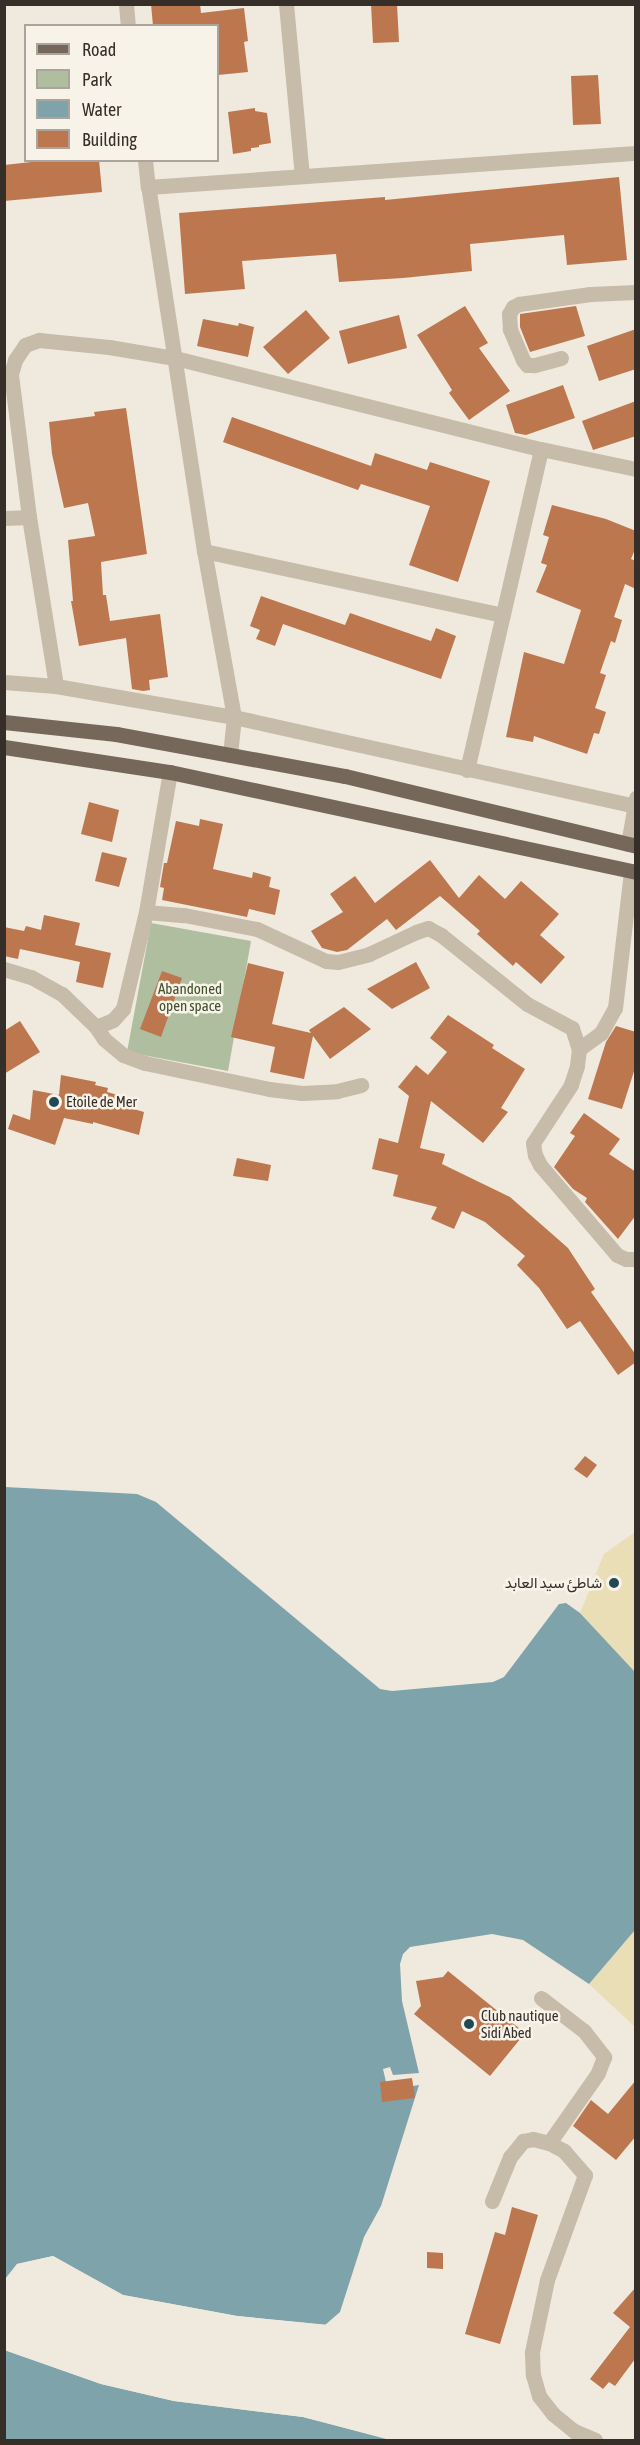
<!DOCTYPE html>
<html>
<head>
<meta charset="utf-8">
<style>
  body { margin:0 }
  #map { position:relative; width:640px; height:2445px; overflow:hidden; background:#f0e9dd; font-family:"Asap Condensed",Vazirmatn,sans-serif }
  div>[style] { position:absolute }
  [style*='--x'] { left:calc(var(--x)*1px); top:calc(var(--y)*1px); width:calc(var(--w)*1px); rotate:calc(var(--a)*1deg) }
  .green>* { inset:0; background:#afbe9e }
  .sand>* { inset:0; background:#e9deb6 }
  .water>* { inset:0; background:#7ea3ab }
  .pier>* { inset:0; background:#f0e9dd }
  .building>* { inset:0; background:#bc774f }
  .minor>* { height:15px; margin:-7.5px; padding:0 7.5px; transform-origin:7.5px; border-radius:7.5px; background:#c7bba9 }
  .major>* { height:15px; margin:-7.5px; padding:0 7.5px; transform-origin:7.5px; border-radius:7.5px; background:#76675b }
  .dots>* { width:16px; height:16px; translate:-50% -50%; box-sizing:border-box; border:3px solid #f8f3e9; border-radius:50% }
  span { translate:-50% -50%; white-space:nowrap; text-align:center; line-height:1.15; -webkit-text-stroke:5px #f8f3e9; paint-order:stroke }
  .park-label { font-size:15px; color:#40512e }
  .poi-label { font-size:15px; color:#352e29 }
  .left { translate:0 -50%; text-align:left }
  .right { translate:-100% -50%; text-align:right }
  .frame { position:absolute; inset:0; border:6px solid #352e29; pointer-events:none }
  .legend { position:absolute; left:24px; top:24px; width:195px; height:138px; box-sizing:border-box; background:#f8f3e9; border:2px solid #aaa49c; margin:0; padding:8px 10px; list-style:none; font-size:18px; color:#352e29 }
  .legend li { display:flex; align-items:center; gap:12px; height:30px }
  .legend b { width:30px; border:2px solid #aaa49c }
</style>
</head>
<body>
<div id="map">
  <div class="green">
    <div style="clip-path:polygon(151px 923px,251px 941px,228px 1071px,127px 1052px)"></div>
  </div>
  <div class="sand">
    <div style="clip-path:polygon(635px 1532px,635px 1672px,580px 1613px,604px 1554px)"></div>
    <div style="clip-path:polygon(635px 1930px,635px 2027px,589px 1984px)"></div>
  </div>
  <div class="water">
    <div style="clip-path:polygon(5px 1487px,137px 1494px,156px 1502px,380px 1689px,392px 1691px,493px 1682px,504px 1677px,559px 1604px,566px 1603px,580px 1613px,635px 1672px,635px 1930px,589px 1984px,523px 1940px,492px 1934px,410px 1947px,403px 1954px,400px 1964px,402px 2001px,419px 2073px,419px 2085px,381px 2206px,364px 2237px,340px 2312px,325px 2325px,237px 2316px,123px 2295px,53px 2256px,17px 2264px,5px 2279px)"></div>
    <div style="clip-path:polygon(4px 2350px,101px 2384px,174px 2401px,303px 2417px,390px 2440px,5px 2440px)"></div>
  </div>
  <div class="pier">
    <div style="clip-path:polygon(390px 2067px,393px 2075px,419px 2073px,419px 2085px,395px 2089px,389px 2095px,383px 2069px)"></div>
    <div style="clip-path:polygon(53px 2256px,123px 2295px,237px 2316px,329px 2325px,325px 2328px,237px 2319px,122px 2298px,53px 2259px,19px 2266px,4px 2282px,17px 2264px)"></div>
    <div style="clip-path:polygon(4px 2347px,102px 2381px,175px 2398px,304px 2414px,390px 2438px,393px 2440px,303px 2417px,174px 2401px,101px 2384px,5px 2350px)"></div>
  </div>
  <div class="building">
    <div style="clip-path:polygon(151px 4px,200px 4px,201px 13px,244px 8px,248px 41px,244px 42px,248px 72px,218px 75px,218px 26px,153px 26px)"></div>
    <div style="clip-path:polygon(371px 4px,397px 4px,399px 42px,373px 43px)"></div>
    <div style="clip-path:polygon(598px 75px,601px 124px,573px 125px,571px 76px)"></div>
    <div style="clip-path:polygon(255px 108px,255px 111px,267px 113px,271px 143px,259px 145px,259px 147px,251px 148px,251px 151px,233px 154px,228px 112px)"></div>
    <div style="clip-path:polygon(50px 160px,99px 160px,102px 192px,4px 201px,4px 165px)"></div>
    <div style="clip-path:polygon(619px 177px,627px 260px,567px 265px,564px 235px,470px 244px,472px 271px,403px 278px,339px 282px,336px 254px,242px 261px,245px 289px,185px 294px,179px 213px,385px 197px,385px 200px)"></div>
    <div style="clip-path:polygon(465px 306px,488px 343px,479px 348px,510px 391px,469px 420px,449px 393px,452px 390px,417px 335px)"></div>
    <div style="clip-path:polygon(576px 306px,585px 336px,530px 352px,520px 327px,520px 314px)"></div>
    <div style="clip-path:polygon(306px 310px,330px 338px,288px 374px,263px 347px)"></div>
    <div style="clip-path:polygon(399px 315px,407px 348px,348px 364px,339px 331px)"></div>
    <div style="clip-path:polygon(203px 319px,238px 326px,239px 323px,254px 327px,248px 357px,197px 346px)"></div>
    <div style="clip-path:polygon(636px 329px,636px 369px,599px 381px,587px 346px)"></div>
    <div style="clip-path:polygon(563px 385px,575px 418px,526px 435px,515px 433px,506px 405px)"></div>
    <div style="clip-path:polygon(636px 401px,636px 436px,593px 450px,582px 421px)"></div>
    <div style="clip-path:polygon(126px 408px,147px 554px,101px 562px,103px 595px,106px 595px,110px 621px,160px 614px,168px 677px,149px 680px,150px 690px,143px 691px,132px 689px,126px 638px,79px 646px,71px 601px,73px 601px,68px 540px,95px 536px,88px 503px,64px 508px,52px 454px,49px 422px,95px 416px,94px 412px)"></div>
    <div style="clip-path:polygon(232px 417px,371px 466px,375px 453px,427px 470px,430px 462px,490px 481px,458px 582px,409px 565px,430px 506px,361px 484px,358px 490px,223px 442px)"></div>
    <div style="clip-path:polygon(552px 505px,606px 519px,636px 531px,636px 547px,631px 559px,636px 561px,636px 589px,625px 584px,614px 617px,622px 620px,615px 643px,611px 641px,600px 673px,606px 675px,595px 708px,606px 712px,599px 734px,594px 733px,587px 754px,534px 736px,533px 742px,506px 737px,524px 652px,564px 664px,581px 610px,536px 592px,547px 565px,541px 563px,549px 537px,543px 535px)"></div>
    <div style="clip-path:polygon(261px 596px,345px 625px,350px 613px,431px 641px,436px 628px,456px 636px,441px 679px,283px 624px,275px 646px,256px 639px,260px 630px,250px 626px)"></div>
    <div style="clip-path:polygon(89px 802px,119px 810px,112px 842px,81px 834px)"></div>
    <div style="clip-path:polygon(200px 819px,223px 824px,213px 869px,252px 878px,253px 872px,271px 877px,269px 887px,280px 890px,275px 915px,249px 909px,247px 917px,162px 900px,164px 888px,160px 887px,164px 863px,167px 863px,176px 821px,199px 826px)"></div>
    <div style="clip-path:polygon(102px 852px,127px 858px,119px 887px,95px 881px)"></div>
    <div style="clip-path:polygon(430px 860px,459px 898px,479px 875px,505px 899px,521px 881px,559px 914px,540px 935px,565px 957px,541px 984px,516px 962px,513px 966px,477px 934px,480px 931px,440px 896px,396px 930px,387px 919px,347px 950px,337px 952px,322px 948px,311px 931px,343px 912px,330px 894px,355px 876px,375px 903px)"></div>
    <div style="clip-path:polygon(44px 915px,80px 923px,75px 945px,111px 953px,103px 988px,76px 982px,80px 962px,20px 949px,18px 959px,4px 956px,4px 927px,24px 931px,26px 926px,41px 930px)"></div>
    <div style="clip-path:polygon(416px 962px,430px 988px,392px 1009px,367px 989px)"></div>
    <div style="clip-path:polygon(248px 963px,284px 972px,272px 1024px,311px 1033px,309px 1030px,344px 1007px,371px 1029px,330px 1059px,313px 1036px,304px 1079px,270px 1072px,275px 1047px,231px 1037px)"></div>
    <div style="clip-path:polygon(162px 971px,182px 978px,161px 1037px,140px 1029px)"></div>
    <div style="clip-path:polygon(448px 1015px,494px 1045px,492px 1048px,525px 1069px,501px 1108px,508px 1112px,483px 1143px,431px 1101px,420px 1148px,445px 1154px,442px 1164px,510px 1197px,568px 1248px,595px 1289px,591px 1292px,636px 1355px,636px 1362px,618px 1375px,580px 1321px,567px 1329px,539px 1288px,517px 1265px,525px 1256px,485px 1222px,462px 1211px,454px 1229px,431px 1219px,437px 1207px,393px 1196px,398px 1175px,372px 1169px,379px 1138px,398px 1143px,409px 1096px,398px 1087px,416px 1065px,428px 1075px,447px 1052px,430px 1038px)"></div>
    <div style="clip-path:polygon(20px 1021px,40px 1052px,4px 1074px,4px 1031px)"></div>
    <div style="clip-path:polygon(616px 1026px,636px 1032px,636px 1065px,622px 1109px,588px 1099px,606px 1042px)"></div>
    <div style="clip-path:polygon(61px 1075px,96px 1082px,95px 1085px,108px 1088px,107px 1092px,132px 1099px,130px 1108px,144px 1112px,139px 1135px,93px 1122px,93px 1124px,64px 1118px,55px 1145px,8px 1129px,13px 1114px,30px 1120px,33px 1090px,59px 1095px)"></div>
    <div style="clip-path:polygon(584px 1113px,620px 1139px,609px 1154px,636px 1172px,636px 1215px,618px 1239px,585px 1202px,587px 1198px,573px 1189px,554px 1167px,575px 1136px,570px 1133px)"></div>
    <div style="clip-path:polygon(237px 1158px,271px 1165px,268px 1181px,233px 1176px)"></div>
    <div style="clip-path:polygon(585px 1456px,597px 1465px,587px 1478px,574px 1469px)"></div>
    <div style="clip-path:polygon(448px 1971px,525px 2033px,490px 2076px,414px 2014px,421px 2006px,416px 1981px,443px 1977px)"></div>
    <div style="clip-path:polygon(412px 2078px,415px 2098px,382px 2102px,380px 2082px)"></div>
    <div style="clip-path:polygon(636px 2080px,636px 2136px,616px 2160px,573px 2126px,591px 2100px,608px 2114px)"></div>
    <div style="clip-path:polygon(512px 2207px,538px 2215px,500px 2344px,465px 2334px,495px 2232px,505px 2235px)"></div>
    <div style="clip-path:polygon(427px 2252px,443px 2253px,443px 2269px,427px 2268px)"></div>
    <div style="clip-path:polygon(636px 2287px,635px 2359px,615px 2386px,609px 2382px,603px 2389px,590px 2379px,630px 2327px,613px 2313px)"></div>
  </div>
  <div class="minor">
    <div style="--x:126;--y:4;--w:22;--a:85"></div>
    <div style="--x:286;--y:4;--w:172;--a:84.7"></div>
    <div style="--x:145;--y:160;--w:27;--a:84"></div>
    <div style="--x:561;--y:358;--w:28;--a:165"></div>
    <div style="--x:534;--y:365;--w:7;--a:180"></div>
    <div style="--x:527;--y:365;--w:6;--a:-129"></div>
    <div style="--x:523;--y:360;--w:34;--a:-113"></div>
    <div style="--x:510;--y:329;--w:15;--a:-94"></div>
    <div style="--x:509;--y:314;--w:8;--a:-60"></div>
    <div style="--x:513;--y:307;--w:7;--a:-27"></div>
    <div style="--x:519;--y:304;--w:72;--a:-8"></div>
    <div style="--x:590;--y:294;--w:46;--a:-2.5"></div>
    <div style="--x:29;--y:517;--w:171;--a:80.9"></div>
    <div style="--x:4;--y:518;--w:25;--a:-2"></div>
    <div style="--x:29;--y:517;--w:144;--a:-97.2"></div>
    <div style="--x:11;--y:374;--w:15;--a:-74"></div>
    <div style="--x:15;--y:360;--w:18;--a:-56"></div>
    <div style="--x:25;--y:345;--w:15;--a:-20"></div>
    <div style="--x:39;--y:340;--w:70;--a:5.7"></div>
    <div style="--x:109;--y:347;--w:67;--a:9.5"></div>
    <div style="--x:175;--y:358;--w:377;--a:14"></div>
    <div style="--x:541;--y:449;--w:97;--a:11.9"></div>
    <div style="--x:204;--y:551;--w:305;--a:12.1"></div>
    <div style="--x:4;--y:682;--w:52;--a:4.4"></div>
    <div style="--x:56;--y:686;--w:181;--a:9.9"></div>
    <div style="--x:234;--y:717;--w:410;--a:12.5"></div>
    <div style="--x:230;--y:755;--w:38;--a:-84"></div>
    <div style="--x:234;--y:717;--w:169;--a:-100.2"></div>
    <div style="--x:204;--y:551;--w:368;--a:-98.7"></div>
    <div style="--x:148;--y:187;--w:489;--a:-4"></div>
    <div style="--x:467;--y:770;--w:329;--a:-77"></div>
    <div style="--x:628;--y:844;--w:47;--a:-80.1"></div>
    <div style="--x:146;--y:912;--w:38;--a:5"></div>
    <div style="--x:184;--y:915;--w:74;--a:10.9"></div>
    <div style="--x:257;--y:929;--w:76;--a:24.9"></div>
    <div style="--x:326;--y:961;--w:12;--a:5"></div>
    <div style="--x:338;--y:962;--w:32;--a:-14"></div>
    <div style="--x:369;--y:954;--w:52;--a:-25.1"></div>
    <div style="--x:416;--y:932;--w:13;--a:-18"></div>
    <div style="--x:428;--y:928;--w:15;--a:28"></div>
    <div style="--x:441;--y:935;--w:110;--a:38.7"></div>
    <div style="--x:527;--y:1004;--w:51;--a:28.1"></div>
    <div style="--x:572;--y:1028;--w:22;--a:72"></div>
    <div style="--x:579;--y:1049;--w:17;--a:97"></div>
    <div style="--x:577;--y:1066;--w:20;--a:108"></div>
    <div style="--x:571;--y:1085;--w:69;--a:123.2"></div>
    <div style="--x:533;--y:1143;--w:12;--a:81"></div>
    <div style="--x:535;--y:1155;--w:11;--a:63"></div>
    <div style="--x:540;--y:1165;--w:118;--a:49.5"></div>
    <div style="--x:617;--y:1255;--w:10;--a:24"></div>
    <div style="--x:626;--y:1259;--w:10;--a:0"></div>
    <div style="--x:4;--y:969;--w:28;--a:17"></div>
    <div style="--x:31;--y:977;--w:35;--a:29"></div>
    <div style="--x:62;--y:994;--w:47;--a:44.1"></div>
    <div style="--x:96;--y:1027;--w:14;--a:56"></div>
    <div style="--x:104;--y:1039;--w:25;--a:40"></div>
    <div style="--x:123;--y:1055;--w:23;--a:20"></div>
    <div style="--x:145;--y:1063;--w:127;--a:11.8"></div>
    <div style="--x:269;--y:1089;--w:33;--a:7"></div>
    <div style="--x:302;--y:1093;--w:35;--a:-3"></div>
    <div style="--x:337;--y:1091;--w:25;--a:-14"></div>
    <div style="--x:96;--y:1027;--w:18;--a:-22"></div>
    <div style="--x:113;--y:1020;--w:15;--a:-48"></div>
    <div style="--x:123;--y:1009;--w:100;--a:-76.7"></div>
    <div style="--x:146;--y:912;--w:142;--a:-80.3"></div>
    <div style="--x:579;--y:1049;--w:27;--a:-36"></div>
    <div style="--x:601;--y:1033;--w:29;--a:-61"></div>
    <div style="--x:615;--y:1008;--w:138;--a:-83.3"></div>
    <div style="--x:541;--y:1998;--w:54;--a:37.5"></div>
    <div style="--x:584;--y:2031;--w:33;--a:52"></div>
    <div style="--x:604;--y:2057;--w:17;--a:111"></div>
    <div style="--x:598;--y:2073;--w:85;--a:125"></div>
    <div style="--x:492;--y:2201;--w:48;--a:-67.8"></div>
    <div style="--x:510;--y:2157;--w:21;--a:-51"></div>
    <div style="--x:523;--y:2141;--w:10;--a:-11"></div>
    <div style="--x:533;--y:2139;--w:16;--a:14"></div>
    <div style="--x:549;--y:2143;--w:17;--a:28"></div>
    <div style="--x:564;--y:2151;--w:32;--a:49"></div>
    <div style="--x:585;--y:2175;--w:112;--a:109.9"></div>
    <div style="--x:547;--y:2280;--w:74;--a:101.8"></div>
    <div style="--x:532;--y:2352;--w:23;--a:88"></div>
    <div style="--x:533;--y:2375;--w:22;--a:74"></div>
    <div style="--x:539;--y:2396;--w:23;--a:52"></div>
    <div style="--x:553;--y:2414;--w:27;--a:39"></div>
    <div style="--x:574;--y:2431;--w:23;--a:23"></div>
  </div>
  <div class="major">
    <div style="--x:4;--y:722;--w:113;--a:6.1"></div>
    <div style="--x:116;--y:734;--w:233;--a:10.4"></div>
    <div style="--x:345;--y:776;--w:299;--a:13.5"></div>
    <div style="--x:4;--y:747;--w:168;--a:8.6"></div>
    <div style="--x:170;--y:772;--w:477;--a:12.1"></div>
  </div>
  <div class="dots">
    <div style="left:54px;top:1102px;background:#224953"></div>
    <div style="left:614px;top:1583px;background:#224953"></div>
    <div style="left:469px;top:2024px;background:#224953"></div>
  </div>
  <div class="park-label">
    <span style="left:190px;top:997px">Abandoned<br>open space</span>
  </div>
  <div class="poi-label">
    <span class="left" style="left:66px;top:1102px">Etoile de Mer</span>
    <span class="right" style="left:602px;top:1583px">شاطئ سيد العابد</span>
    <span class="left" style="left:481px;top:2024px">Club nautique<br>Sidi Abed</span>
  </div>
  <div class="frame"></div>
  <ul class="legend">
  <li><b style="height:8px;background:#76675b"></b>Road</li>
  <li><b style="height:16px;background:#afbe9e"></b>Park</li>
  <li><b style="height:16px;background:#7ea3ab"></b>Water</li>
  <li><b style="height:16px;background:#bc774f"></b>Building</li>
  </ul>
</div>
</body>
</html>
